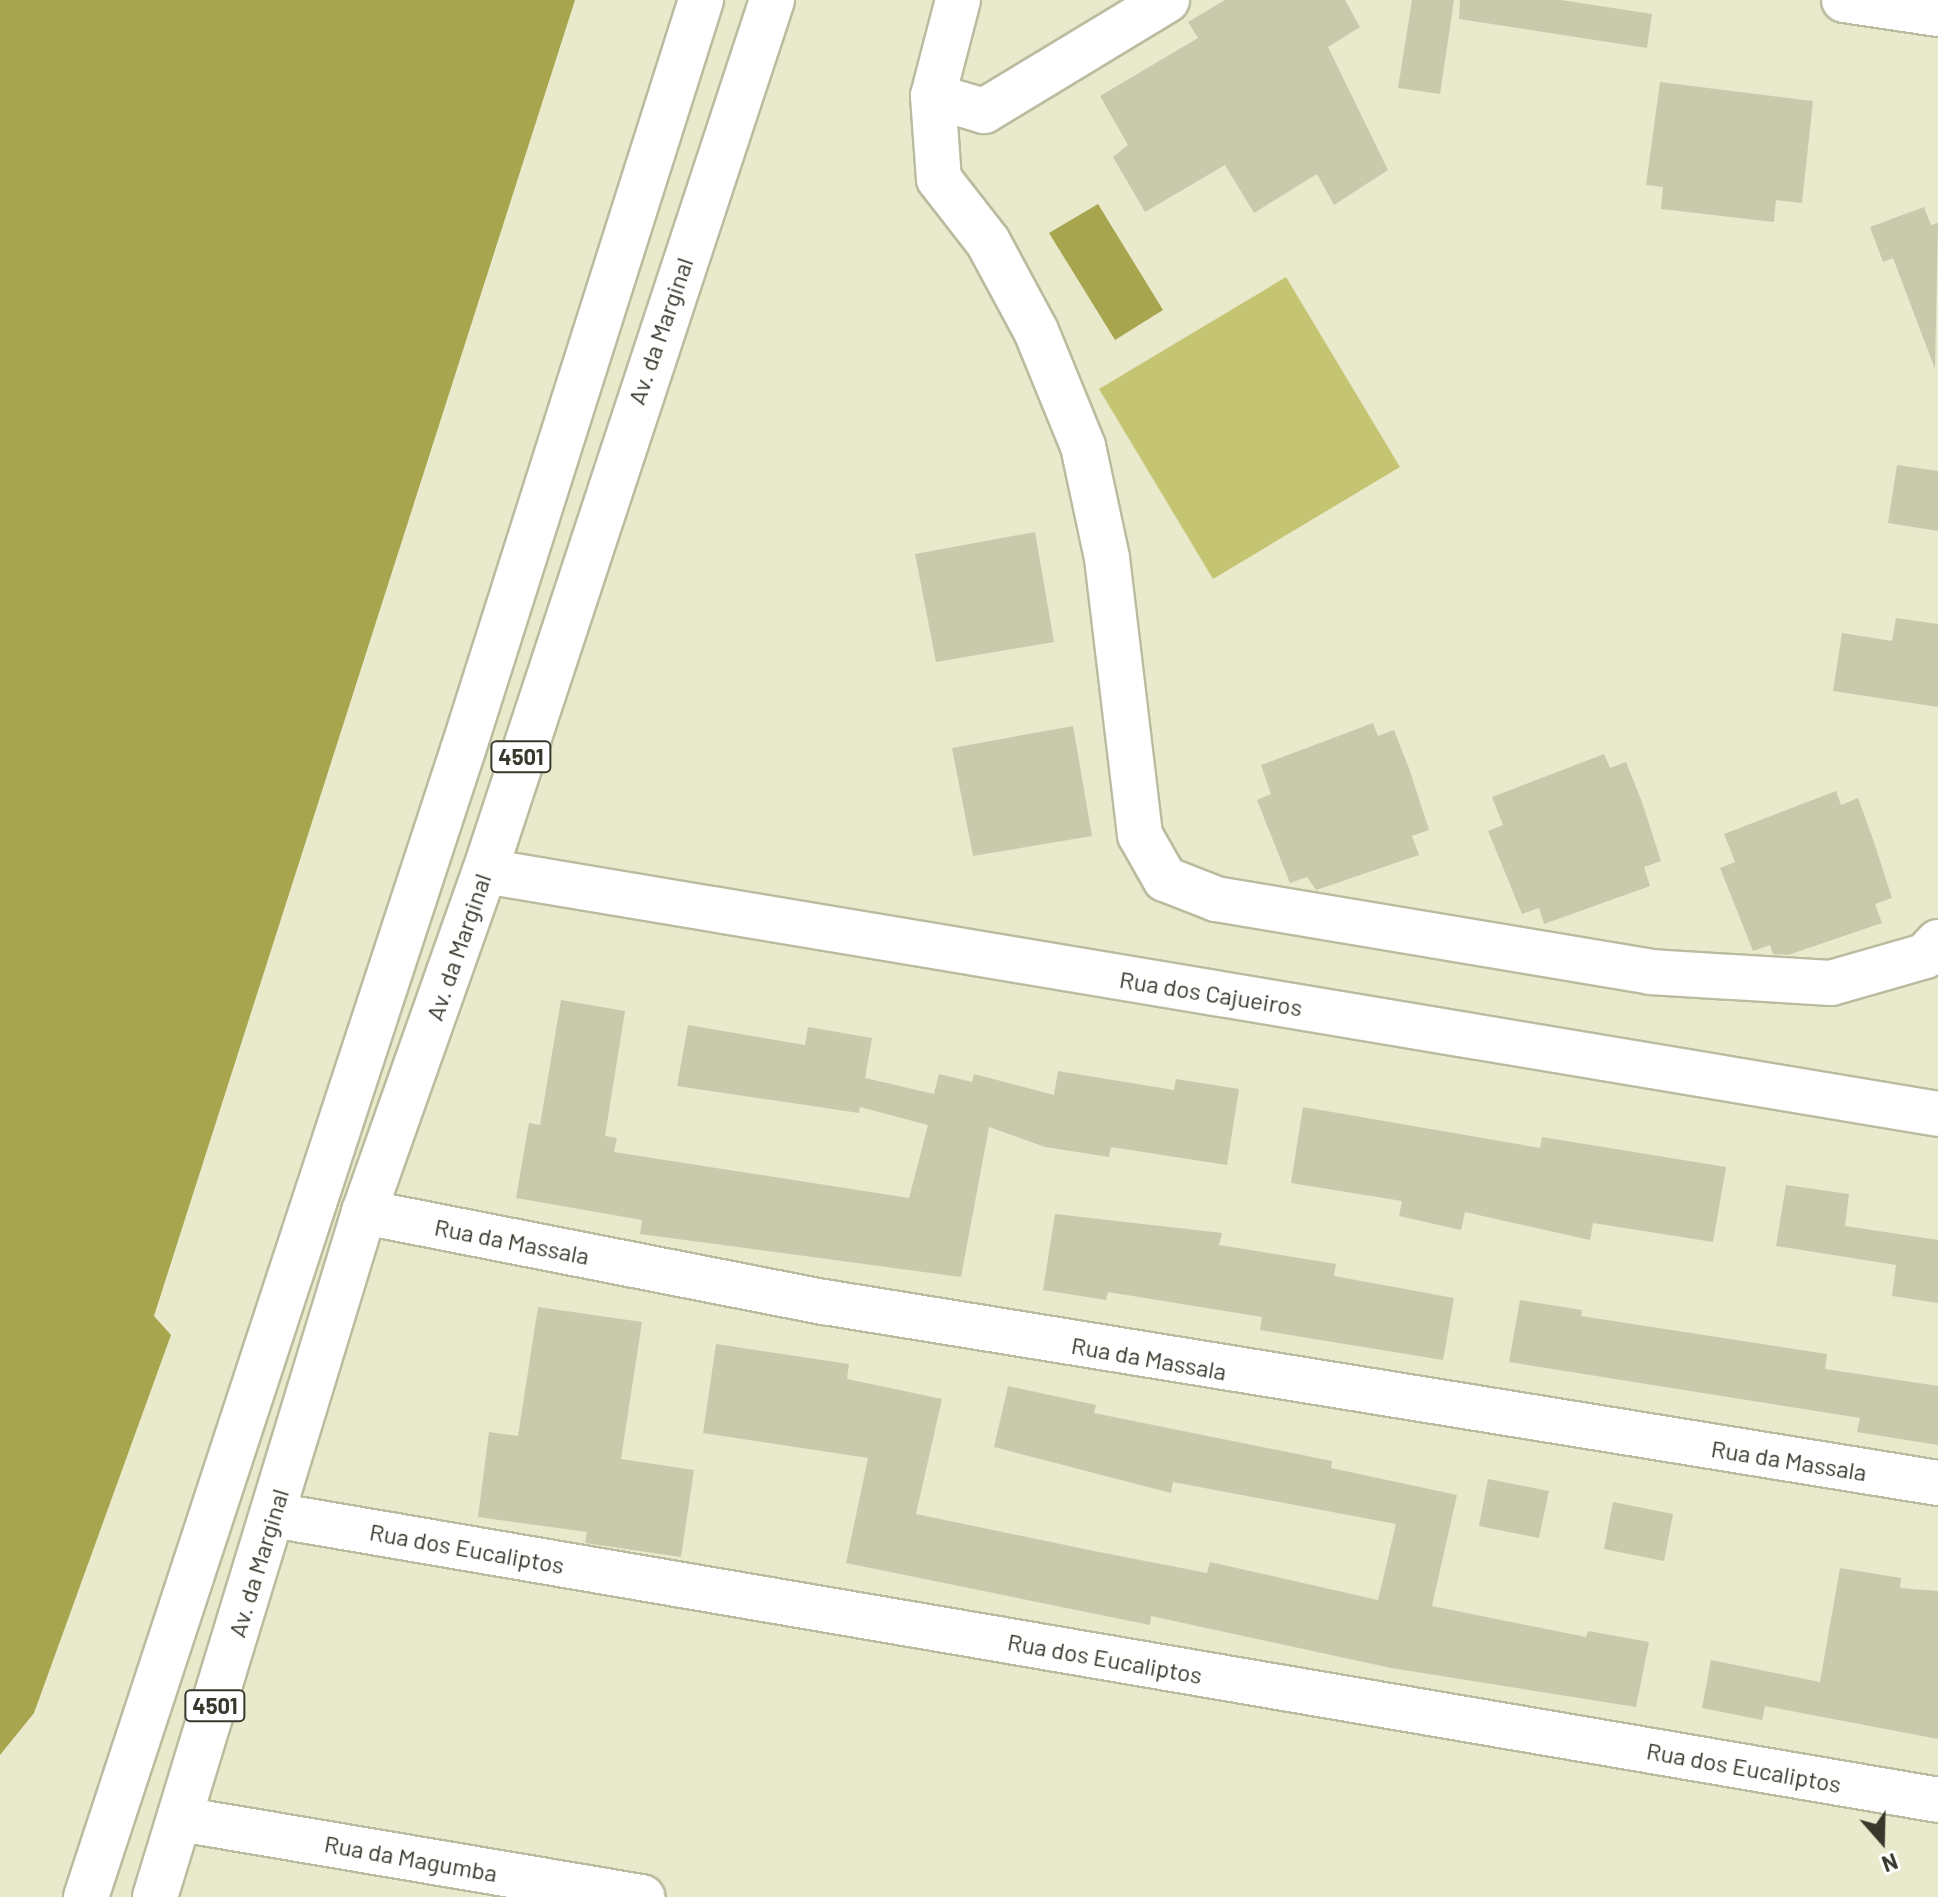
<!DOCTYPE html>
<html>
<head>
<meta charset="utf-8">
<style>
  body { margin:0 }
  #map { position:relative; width:1938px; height:1897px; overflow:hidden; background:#e9eacc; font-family:Barlow,sans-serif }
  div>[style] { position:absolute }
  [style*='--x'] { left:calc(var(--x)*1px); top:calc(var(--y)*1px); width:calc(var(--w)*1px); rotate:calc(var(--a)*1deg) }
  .green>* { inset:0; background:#c5c473 }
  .water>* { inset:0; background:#a7a54e }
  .building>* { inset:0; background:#c9c9ac }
  .roads { filter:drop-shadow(2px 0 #bbbb9f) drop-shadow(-2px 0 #bbbb9f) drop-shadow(0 2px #bbbb9f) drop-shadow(0 -2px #bbbb9f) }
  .street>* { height:44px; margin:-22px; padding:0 22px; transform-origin:22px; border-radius:22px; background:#fff }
  .primary>* { height:44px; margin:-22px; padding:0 22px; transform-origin:22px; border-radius:22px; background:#fff }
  span { translate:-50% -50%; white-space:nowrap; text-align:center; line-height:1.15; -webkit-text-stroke:6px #fff; paint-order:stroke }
  .shield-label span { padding:2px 6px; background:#fff; border:2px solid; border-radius:6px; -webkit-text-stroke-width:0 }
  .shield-label { font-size:22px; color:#38382d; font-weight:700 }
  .street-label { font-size:24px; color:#38382d }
  .north { position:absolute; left:1842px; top:1801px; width:80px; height:80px; -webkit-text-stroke:6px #fff; paint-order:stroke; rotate:160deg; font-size:22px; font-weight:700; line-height:32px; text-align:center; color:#38382d }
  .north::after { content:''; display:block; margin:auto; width:28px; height:36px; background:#38382d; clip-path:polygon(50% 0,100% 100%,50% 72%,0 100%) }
</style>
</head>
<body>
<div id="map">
  <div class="green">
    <div style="clip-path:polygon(1286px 277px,1400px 467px,1213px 579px,1099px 389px)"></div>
  </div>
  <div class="water">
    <div style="clip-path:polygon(0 0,575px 0,154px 1316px,171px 1335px,34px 1713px,0 1755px)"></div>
    <div style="clip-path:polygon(1098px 204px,1163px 310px,1115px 340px,1049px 233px)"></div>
  </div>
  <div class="building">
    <div style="clip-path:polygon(1225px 0,1345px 0,1360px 27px,1328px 47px,1388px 170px,1334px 205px,1317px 174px,1254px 213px,1225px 165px,1145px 212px,1113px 157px,1128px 145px,1100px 96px,1198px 38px,1188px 22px)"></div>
    <div style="clip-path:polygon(1412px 0,1454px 0,1440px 94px,1398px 88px)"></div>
    <div style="clip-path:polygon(1460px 0,1561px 0,1652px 14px,1647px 48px,1459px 19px)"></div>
    <div style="clip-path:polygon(1660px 82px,1813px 101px,1802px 203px,1776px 200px,1774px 222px,1661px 209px,1663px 187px,1646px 185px)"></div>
    <div style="clip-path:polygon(1924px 207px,1931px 225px,1938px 223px,1935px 369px,1893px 258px,1883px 262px,1870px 227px)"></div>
    <div style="clip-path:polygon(1897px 465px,1938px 471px,1938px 531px,1888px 523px)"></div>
    <div style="clip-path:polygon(1035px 532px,1054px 642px,936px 662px,915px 554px)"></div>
    <div style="clip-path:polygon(1896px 618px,1938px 624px,1938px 707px,1833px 691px,1842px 633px,1892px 641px)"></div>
    <div style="clip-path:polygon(1373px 723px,1378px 736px,1394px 730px,1410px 771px,1429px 830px,1412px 836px,1419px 855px,1316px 890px,1307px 877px,1290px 883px,1257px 800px,1271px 794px,1261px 765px)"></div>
    <div style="clip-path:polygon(1073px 726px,1092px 836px,973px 856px,952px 748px)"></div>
    <div style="clip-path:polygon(1604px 754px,1610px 768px,1626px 762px,1642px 802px,1661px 861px,1644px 867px,1650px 886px,1544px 924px,1539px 908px,1522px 914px,1488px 831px,1503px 825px,1492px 797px)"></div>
    <div style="clip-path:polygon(1836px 791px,1841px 805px,1858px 798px,1873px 839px,1892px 898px,1875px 904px,1882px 923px,1788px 955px,1773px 954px,1770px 945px,1753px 951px,1720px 868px,1735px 862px,1724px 834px)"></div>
    <div style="clip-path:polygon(561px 1000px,625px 1011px,605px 1136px,617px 1138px,614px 1152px,909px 1198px,928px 1125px,860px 1107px,859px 1113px,677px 1086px,688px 1025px,805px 1045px,808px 1027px,872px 1038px,865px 1078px,934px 1094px,939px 1074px,972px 1082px,974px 1074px,1054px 1095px,1058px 1071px,1174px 1090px,1176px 1079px,1239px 1089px,1227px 1165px,1111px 1147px,1109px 1157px,1045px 1147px,989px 1127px,961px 1277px,640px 1234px,642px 1220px,516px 1198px,529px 1123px,540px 1125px)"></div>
    <div style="clip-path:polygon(1303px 1107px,1540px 1148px,1542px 1137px,1726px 1167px,1713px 1242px,1593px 1223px,1590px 1240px,1465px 1212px,1461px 1230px,1399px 1216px,1402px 1201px,1291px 1183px)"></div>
    <div style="clip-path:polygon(1786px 1185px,1849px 1194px,1845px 1226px,1938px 1240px,1938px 1303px,1892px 1296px,1896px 1265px,1776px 1246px)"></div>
    <div style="clip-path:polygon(1055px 1214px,1222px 1233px,1219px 1245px,1336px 1264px,1334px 1276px,1454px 1298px,1443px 1360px,1260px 1330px,1262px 1317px,1108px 1292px,1106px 1300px,1043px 1290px)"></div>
    <div style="clip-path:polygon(1520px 1300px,1582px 1310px,1581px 1316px,1827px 1354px,1825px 1369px,1938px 1386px,1938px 1445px,1857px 1432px,1860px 1418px,1509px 1362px)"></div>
    <div style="clip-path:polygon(538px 1307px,642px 1322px,621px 1459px,694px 1470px,681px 1557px,585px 1543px,587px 1532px,478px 1517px,489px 1432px,518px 1436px)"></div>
    <div style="clip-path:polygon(716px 1344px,849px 1364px,847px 1379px,942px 1399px,916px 1514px,1094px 1551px,1207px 1573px,1210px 1562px,1378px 1600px,1396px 1524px,1173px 1482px,1171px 1493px,994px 1447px,1008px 1386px,1096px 1405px,1094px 1413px,1332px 1461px,1331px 1468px,1457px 1495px,1432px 1606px,1586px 1637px,1588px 1631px,1649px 1642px,1636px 1707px,1391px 1668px,1151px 1616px,1150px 1625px,846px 1563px,868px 1458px,703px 1433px)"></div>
    <div style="clip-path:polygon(1488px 1479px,1549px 1491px,1539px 1538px,1479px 1526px)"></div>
    <div style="clip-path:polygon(1613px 1502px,1673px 1514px,1664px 1561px,1604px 1549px)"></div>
    <div style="clip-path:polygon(1840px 1568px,1901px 1578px,1900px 1588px,1938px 1591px,1938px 1739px,1765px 1706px,1762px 1720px,1702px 1708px,1711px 1660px,1820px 1682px)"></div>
  </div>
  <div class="roads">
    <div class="street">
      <div style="--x:958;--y:0;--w:99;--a:104.6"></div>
      <div style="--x:933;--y:96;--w:83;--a:85.9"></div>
      <div style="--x:939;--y:179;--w:80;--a:52.1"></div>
      <div style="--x:988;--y:242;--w:101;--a:61.7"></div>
      <div style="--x:1036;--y:331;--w:124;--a:67.8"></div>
      <div style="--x:1083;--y:446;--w:115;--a:77.9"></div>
      <div style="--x:1107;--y:558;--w:279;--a:83.2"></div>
      <div style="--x:1140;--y:835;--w:51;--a:60.4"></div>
      <div style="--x:1165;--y:879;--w:55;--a:21.4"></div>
      <div style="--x:1216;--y:899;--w:440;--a:9.5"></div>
      <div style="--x:1650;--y:972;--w:181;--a:3.5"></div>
      <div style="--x:1831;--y:983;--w:98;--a:-16"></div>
      <div style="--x:1925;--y:956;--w:19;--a:-47"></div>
      <div style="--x:1844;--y:0;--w:95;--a:8.5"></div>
      <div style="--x:933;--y:96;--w:53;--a:16.4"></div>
      <div style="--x:984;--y:111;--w:214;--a:-31.2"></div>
      <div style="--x:485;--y:871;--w:1473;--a:9.49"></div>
      <div style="--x:364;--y:1212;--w:469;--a:11.1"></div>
      <div style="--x:824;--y:1302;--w:1129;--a:9.23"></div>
      <div style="--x:273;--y:1515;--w:1689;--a:9.71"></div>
      <div style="--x:180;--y:1819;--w:469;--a:9.6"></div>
    </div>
    <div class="primary">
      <div style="--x:86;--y:1897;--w:1207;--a:-71.81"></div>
      <div style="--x:463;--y:750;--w:787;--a:-72.39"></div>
      <div style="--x:155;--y:1897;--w:716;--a:-73.03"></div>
      <div style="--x:364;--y:1212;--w:362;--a:-70.5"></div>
      <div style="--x:485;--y:871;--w:917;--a:-71.76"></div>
    </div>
  </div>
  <div class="shield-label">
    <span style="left:521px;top:757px">4501</span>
    <span style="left:215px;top:1706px">4501</span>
  </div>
  <div class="street-label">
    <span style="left:660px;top:331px;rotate:-71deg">Av. da Marginal</span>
    <span style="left:458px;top:947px;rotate:-71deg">Av. da Marginal</span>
    <span style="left:1211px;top:993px;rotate:9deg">Rua dos Cajueiros</span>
    <span style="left:512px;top:1241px;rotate:11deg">Rua da Massala</span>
    <span style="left:1149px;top:1358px;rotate:10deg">Rua da Massala</span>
    <span style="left:1789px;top:1460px;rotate:9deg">Rua da Massala</span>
    <span style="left:467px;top:1548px;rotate:10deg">Rua dos Eucaliptos</span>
    <span style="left:258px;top:1563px;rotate:-73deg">Av. da Marginal</span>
    <span style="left:1105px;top:1658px;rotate:10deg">Rua dos Eucaliptos</span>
    <span style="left:1744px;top:1767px;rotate:10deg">Rua dos Eucaliptos</span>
    <span style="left:411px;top:1858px;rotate:10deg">Rua da Magumba</span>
  </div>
  <div class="north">N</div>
</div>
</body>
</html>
